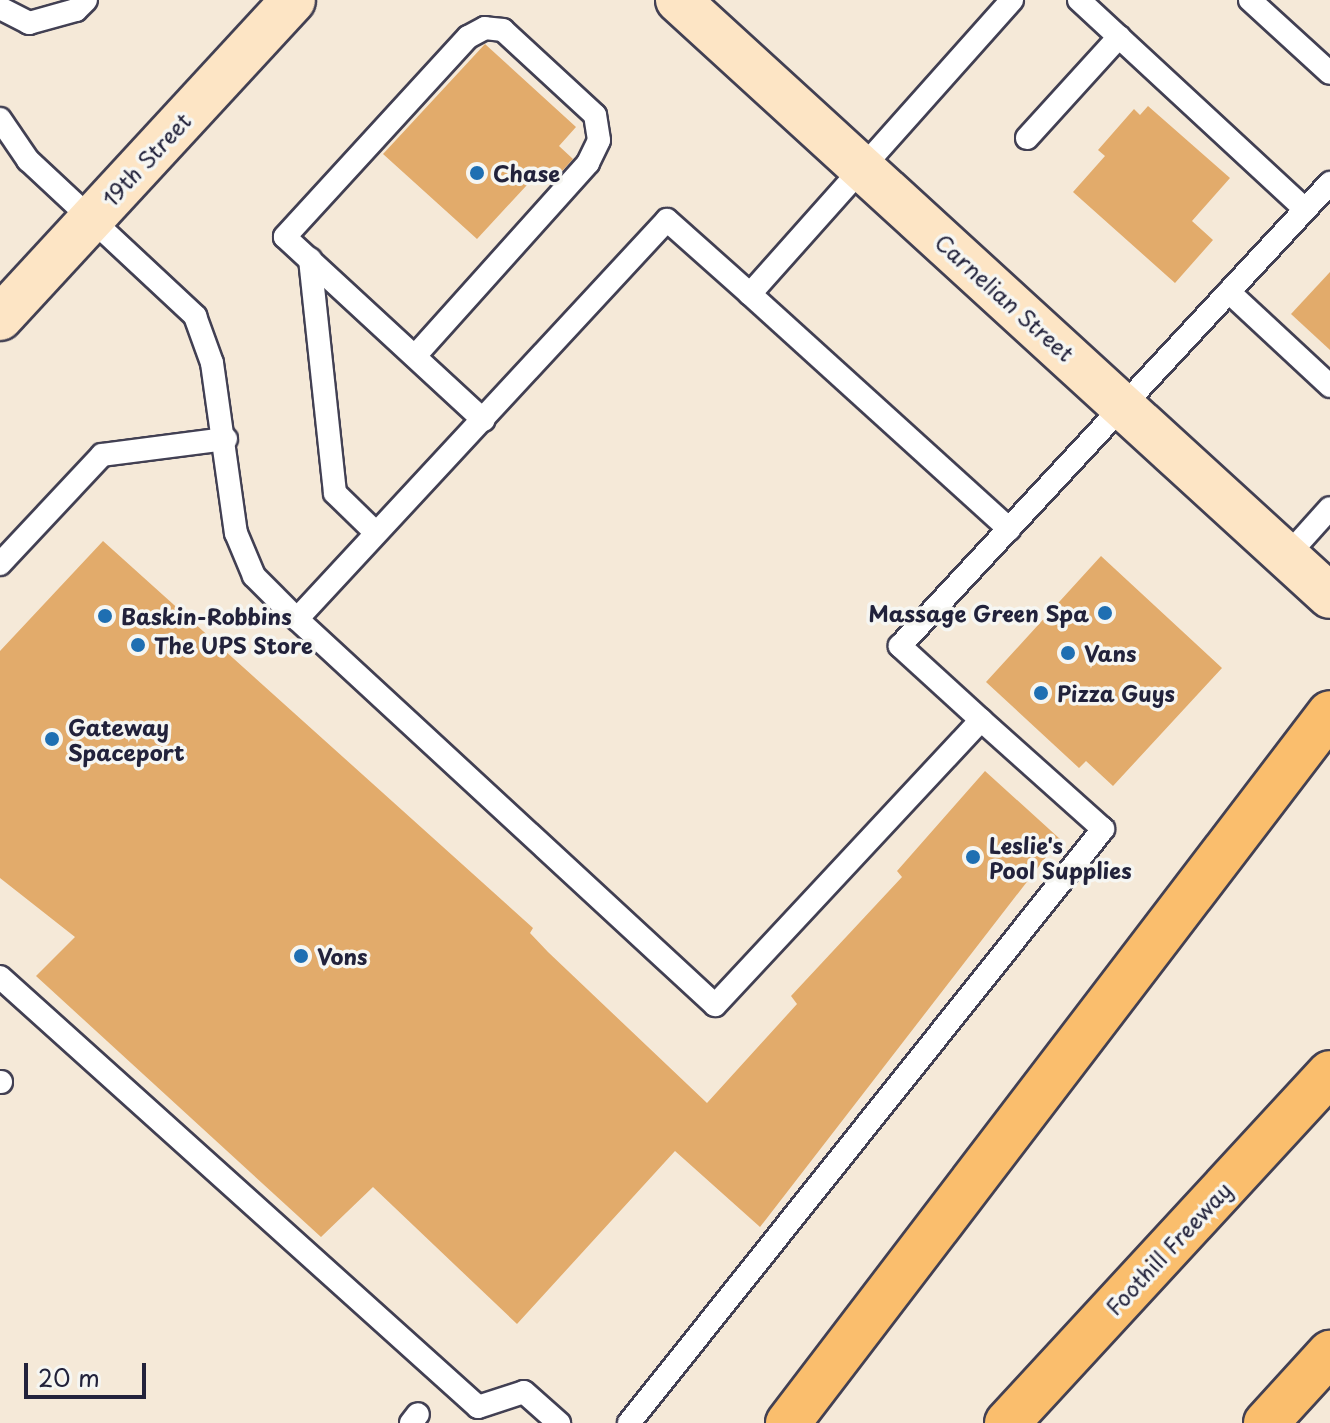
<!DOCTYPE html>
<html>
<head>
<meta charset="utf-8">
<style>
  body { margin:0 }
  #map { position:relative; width:1330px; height:1423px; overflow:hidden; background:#f5e9d8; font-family:"Playpen Sans",sans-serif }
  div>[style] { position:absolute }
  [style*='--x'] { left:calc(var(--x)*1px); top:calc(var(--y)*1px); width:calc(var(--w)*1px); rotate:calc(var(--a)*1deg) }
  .building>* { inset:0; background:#e2ab6b }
  .roads { filter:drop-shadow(2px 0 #424053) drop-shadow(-2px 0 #424053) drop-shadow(0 2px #424053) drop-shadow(0 -2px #424053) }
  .lane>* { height:22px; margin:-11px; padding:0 11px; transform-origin:11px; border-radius:11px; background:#fff }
  .secondary>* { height:44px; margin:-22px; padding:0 22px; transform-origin:22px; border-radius:22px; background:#fde5c5 }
  .highway>* { height:44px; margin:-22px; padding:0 22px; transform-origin:22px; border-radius:22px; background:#fabe6d }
  .dots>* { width:22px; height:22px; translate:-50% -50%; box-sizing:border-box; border:4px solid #f6f6f2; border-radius:50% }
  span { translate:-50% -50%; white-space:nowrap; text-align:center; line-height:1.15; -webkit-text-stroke:7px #f6f6f2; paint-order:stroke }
  .street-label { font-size:22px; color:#22223b }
  .poi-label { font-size:22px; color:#22223b; font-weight:700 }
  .left { translate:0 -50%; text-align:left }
  .right { translate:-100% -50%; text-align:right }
  .scale { position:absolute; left:24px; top:1363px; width:122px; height:36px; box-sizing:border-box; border:4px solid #22223b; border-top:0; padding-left:10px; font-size:24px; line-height:28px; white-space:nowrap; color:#22223b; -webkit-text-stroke:6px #f6f6f2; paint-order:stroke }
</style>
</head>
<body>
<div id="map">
  <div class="building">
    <div style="clip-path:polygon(485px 44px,576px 127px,559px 146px,573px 159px,551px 183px,539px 172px,477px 239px,383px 154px)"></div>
    <div style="clip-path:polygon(1148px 106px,1230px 178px,1192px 221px,1213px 240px,1175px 283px,1073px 192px,1105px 156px,1098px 150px,1134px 109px,1140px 115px)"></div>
    <div style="clip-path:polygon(1330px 272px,1330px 350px,1291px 314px)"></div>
    <div style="clip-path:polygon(103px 541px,533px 928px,530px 933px,548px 952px,707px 1103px,797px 1004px,791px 996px,902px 877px,897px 871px,985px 771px,1060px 839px,760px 1227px,675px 1151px,517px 1324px,373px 1187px,321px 1237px,36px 976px,75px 937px,0 878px,0 651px)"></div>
    <div style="clip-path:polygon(1101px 556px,1222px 668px,1113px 786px,1086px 761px,1079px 768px,986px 682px)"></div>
  </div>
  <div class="roads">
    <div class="lane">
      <div style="--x:1079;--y:0;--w:308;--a:42.8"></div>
      <div style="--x:1250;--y:0;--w:108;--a:42.4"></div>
      <div style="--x:0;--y:8;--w:33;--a:27"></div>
      <div style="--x:29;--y:23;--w:49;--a:-15.5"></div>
      <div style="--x:76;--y:10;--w:14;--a:-45"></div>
      <div style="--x:0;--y:119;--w:50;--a:55.7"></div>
      <div style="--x:28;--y:160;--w:229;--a:43"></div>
      <div style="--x:195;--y:316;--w:50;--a:70.1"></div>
      <div style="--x:212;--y:363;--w:172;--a:82"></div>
      <div style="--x:236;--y:533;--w:47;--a:67.3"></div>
      <div style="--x:254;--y:576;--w:61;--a:45"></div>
      <div style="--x:1027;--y:138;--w:137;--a:-47.7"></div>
      <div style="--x:310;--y:259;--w:235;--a:83.9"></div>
      <div style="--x:335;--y:493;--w:57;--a:44.3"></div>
      <div style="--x:1229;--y:292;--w:138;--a:42.9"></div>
      <div style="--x:750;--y:294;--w:350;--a:42.2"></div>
      <div style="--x:415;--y:356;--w:259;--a:-48.1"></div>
      <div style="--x:588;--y:163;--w:25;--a:-64"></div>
      <div style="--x:599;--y:140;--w:25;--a:-99"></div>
      <div style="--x:595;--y:115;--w:125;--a:-137.3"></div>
      <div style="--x:503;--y:30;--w:18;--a:-174"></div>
      <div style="--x:485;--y:28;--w:19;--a:152"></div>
      <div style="--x:468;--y:37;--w:271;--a:132.5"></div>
      <div style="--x:285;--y:237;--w:270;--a:42.7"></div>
      <div style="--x:1287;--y:556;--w:64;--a:-48.1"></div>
      <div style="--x:0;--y:564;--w:149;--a:-46.9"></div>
      <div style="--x:102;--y:455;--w:125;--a:-7.4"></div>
      <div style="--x:981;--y:720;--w:110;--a:-137.6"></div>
      <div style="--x:900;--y:646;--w:632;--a:-47.12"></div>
      <div style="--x:0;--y:977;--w:643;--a:41.97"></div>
      <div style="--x:478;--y:1407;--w:48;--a:-18.1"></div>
      <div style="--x:524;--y:1392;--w:47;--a:41.5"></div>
      <div style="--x:0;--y:1082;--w:1;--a:0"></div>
      <div style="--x:411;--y:1423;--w:11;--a:-52"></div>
      <div style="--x:629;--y:1423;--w:760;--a:-51.41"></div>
      <div style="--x:1103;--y:829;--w:164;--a:-138.2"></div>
      <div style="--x:981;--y:720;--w:390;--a:133"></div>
      <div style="--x:715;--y:1005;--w:569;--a:-137.28"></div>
      <div style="--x:297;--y:619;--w:544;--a:-47.16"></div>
      <div style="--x:667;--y:220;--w:111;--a:41.7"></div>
      <div style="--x:750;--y:294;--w:394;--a:-48.3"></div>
    </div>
    <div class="secondary">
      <div style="--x:678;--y:0;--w:883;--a:42.43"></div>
      <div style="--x:0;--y:318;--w:432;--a:-47.3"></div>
    </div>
    <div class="highway">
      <div style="--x:788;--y:1423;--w:893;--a:-52.64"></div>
      <div style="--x:1007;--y:1423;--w:476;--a:-47.3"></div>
      <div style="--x:1266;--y:1423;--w:95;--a:-47.6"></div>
    </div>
  </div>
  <div class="dots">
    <div style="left:477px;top:173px;background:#1f6fb2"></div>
    <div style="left:1105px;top:613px;background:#1f6fb2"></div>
    <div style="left:105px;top:616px;background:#1f6fb2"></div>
    <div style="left:138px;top:645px;background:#1f6fb2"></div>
    <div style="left:1068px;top:653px;background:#1f6fb2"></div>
    <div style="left:1041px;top:693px;background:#1f6fb2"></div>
    <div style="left:52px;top:739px;background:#1f6fb2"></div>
    <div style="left:973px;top:857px;background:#1f6fb2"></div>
    <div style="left:301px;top:956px;background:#1f6fb2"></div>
  </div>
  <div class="street-label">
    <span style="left:146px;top:159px;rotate:-47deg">19th Street</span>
    <span style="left:1005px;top:297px;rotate:42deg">Carnelian Street</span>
    <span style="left:1168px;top:1248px;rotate:-47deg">Foothill Freeway</span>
  </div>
  <div class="poi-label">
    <span class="left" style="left:493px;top:173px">Chase</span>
    <span class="right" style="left:1089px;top:613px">Massage Green Spa</span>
    <span class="left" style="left:121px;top:616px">Baskin-Robbins</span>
    <span class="left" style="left:154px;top:645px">The UPS Store</span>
    <span class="left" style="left:1084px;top:653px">Vans</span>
    <span class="left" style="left:1057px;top:693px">Pizza Guys</span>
    <span class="left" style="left:68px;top:739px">Gateway<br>Spaceport</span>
    <span class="left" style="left:989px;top:857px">Leslie's<br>Pool Supplies</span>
    <span class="left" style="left:317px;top:956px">Vons</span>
  </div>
  <div class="scale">20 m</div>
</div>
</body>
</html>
